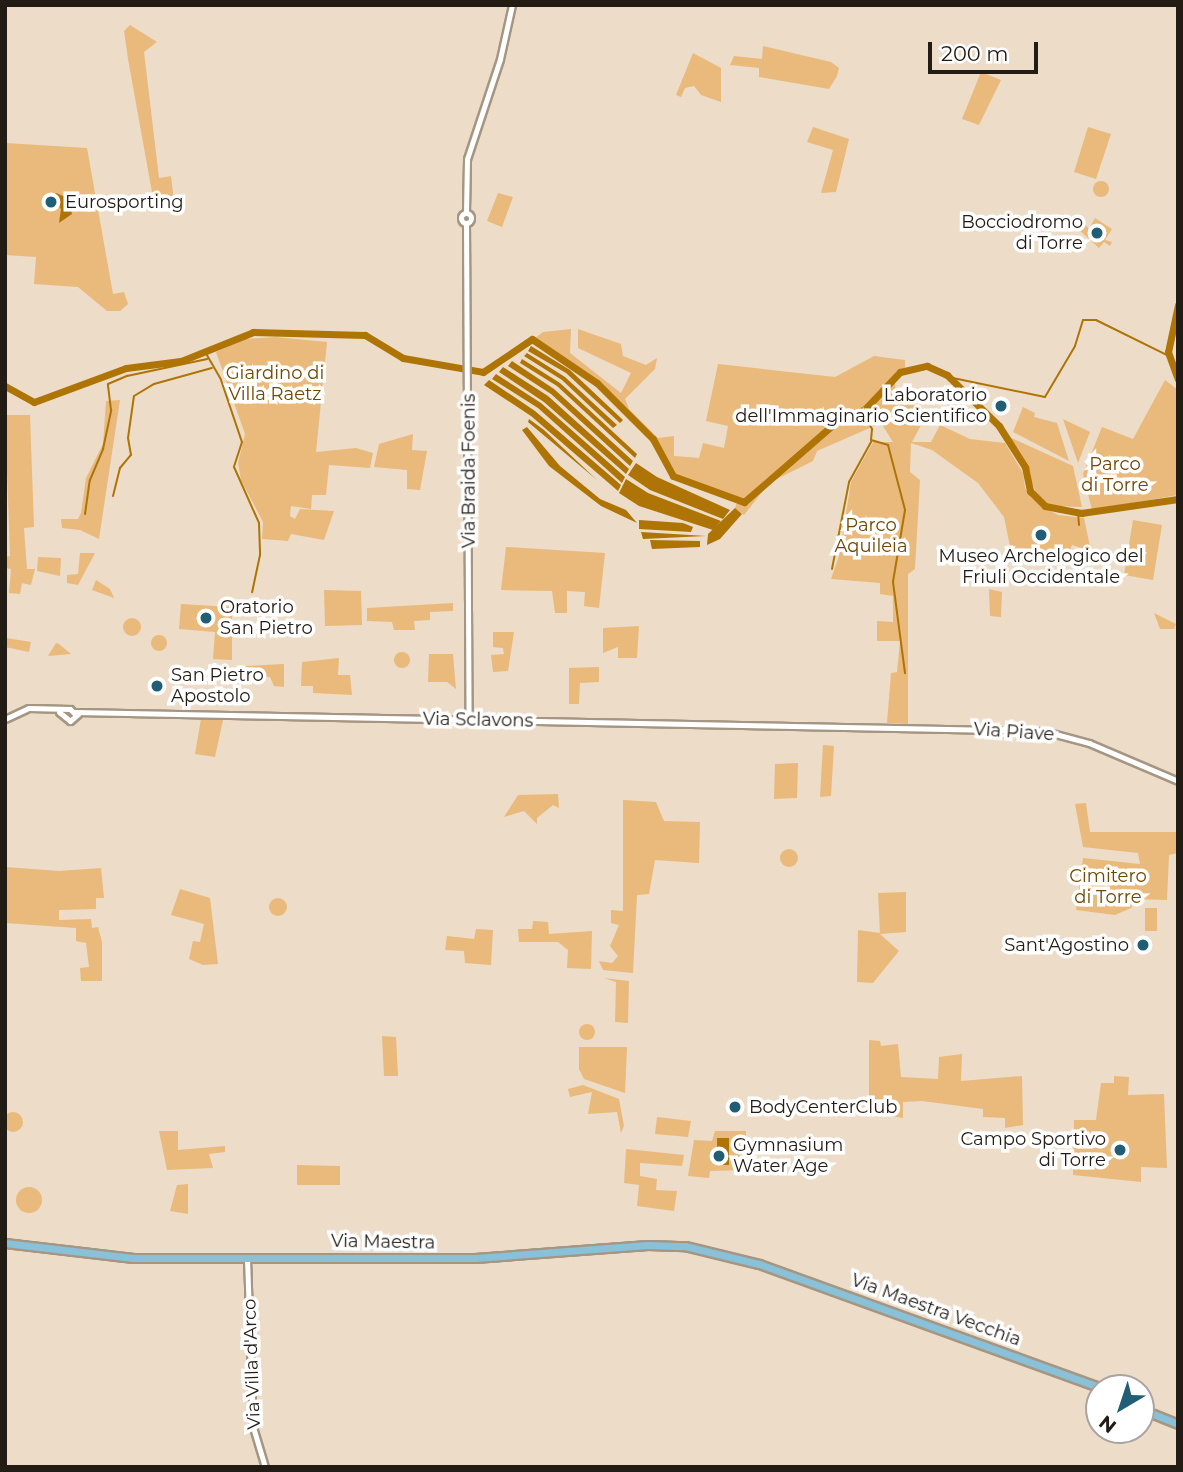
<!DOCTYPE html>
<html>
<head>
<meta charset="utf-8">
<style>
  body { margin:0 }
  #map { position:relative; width:1183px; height:1472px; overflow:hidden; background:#eddcc8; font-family:Montserrat,sans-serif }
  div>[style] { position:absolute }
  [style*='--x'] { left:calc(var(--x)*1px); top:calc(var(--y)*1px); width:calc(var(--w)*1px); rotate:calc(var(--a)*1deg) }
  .green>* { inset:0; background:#e9ba7b }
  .round { border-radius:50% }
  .water>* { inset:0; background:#ae7406 }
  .stream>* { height:2px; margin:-1px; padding:0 1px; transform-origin:1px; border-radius:1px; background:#ae7406 }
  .river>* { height:7px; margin:-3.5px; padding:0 3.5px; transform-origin:3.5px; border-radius:3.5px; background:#ae7406 }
  .roads { filter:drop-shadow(2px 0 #a59683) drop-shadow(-2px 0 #a59683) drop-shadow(0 2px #a59683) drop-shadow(0 -2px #a59683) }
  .minor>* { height:5px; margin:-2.5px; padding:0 2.5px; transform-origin:2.5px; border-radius:2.5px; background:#fff }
  .minor>.ring { margin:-2.5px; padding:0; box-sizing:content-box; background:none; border:5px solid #fff; border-radius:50% }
  .major>* { height:7px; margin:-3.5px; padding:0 3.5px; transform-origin:3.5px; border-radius:3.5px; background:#88c1d8 }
  .dots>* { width:19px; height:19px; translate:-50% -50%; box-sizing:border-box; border:4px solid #fff; border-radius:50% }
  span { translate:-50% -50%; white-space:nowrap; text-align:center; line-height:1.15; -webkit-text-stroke:7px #fff; paint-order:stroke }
  .poi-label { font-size:18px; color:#221c15 }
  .left { translate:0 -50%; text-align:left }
  .right { translate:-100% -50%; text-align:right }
  .park-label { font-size:18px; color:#704800 }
  .street-label { font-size:18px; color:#221c15 }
  .frame { position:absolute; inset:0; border:7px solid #221c15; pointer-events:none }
  .north { position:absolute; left:1085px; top:1374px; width:70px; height:70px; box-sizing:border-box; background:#fff; border:2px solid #a7a4a1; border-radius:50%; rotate:219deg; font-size:19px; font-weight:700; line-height:28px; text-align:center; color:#221c15 }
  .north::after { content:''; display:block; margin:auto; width:24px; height:32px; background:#225d76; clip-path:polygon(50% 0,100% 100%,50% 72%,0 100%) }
  .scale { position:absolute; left:928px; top:42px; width:110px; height:32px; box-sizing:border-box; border:4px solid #221c15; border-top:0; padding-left:9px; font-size:21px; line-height:24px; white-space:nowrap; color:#221c15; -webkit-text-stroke:5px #fff; paint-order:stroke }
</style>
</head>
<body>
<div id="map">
  <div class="green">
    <div style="clip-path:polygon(130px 25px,157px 42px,144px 52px,159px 178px,171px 176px,174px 202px,155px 209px,128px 59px,124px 31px)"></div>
    <div style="clip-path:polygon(763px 46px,831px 62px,839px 68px,837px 76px,829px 89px,759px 77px,759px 68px,730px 65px,734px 56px,762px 59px)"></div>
    <div style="clip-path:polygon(693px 53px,721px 68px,721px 102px,701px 95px,694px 86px,685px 88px,681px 97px,676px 95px)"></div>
    <div style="clip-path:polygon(981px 72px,1001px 80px,979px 125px,962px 119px)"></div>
    <div style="clip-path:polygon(813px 127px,849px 139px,836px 192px,821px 193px,833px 150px,807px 142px)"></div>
    <div style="clip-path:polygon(1088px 127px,1111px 134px,1096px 179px,1074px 172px)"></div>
    <div style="clip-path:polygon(5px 143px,87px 148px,113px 294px,124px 292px,128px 304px,120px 311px,107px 311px,78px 287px,34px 284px,36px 257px,5px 255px)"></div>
    <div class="round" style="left:1093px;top:181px;width:16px;height:16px"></div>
    <div style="clip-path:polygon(498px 193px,513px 197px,502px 227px,487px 221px)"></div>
    <div style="clip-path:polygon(1095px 218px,1112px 229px,1105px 240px,1112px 242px,1110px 246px,1104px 242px,1099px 248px,1077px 228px,1081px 220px,1089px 229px)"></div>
    <div style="clip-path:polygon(571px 329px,570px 353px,621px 393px,631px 373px,578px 348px,578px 329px,621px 344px,623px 356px,646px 365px,657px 358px,655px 369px,625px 399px,629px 409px,658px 438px,674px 436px,674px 456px,699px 458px,703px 443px,724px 448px,728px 426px,706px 421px,718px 364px,835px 377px,874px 356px,905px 360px,905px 373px,895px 380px,896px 400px,916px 406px,926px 416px,912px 442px,931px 442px,940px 425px,970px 439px,1005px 443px,1023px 473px,1025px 488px,1041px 506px,1058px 515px,1084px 518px,1091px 551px,1072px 545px,1063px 570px,1041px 555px,1035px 563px,1021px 554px,1012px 556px,1004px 517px,978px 483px,932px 450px,911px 443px,910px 472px,920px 480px,915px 569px,908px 574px,908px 724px,887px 723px,891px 673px,897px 672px,900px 641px,877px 641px,877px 621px,893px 622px,893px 596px,880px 594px,880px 583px,831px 579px,839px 556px,851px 482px,873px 442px,893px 442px,881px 423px,817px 451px,813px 461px,769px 483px,744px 515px,735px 508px,738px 499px,673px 476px,647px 433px,589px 376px,535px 338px,543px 332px)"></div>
    <div style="clip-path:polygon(275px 337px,327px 342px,316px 452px,356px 448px,373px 453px,370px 468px,329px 465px,326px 495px,312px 495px,311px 509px,291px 506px,290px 516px,295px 519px,300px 509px,334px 511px,324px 540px,291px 534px,288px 541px,262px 539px,263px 522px,241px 480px,238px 463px,245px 434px,216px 352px,245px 339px)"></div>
    <div style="clip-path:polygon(1165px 380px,1178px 390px,1178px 495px,1092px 510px,1083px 474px,1102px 427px,1133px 439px)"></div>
    <div style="clip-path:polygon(120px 400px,99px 539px,80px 530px,62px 528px,61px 519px,78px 519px,81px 513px,86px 478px,103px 444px,106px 401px)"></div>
    <div style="clip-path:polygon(1023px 407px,1035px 413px,1034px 417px,1057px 423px,1069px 461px,1013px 432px)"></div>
    <div style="clip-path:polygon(5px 415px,30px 415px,34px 527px,24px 528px,27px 569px,35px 569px,31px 585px,22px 583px,20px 594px,9px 593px,11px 569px,5px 568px,5px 557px,10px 556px)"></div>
    <div style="clip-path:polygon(1063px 419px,1090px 432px,1078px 463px)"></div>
    <div style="clip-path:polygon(413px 434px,412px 450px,427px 451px,420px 490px,407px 489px,407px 470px,374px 467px,379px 444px)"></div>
    <div style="clip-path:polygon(1007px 436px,1073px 466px,1082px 507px,1052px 506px,1037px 496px,1026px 465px)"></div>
    <div style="clip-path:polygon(1133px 520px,1162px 525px,1153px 580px,1124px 575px)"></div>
    <div style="clip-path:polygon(506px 547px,605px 553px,599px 608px,584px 606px,585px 592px,567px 591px,567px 613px,555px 613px,552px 591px,501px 590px)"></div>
    <div style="clip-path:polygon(80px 553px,95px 553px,78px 585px,67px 583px,67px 575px,78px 574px)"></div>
    <div style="clip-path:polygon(38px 557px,61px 558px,60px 576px,37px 571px)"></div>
    <div style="clip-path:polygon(96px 580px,110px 589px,114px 598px,92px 590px)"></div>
    <div style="clip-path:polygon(989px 589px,1002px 592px,1001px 617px,990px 616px)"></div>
    <div style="clip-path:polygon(324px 590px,361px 591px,362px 625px,325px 626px)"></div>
    <div style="clip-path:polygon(453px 603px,453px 611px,430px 612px,430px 620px,414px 621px,415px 630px,394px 630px,392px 622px,367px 621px,367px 608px)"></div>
    <div style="clip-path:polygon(181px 604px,232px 607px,232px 660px,213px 659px,215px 632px,179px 629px)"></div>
    <div style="clip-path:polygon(1154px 613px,1176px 624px,1174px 629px,1160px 629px)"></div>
    <div class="round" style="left:123px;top:618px;width:18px;height:18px"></div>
    <div style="clip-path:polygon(639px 626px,637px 658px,618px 658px,618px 647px,603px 653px,603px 628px)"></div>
    <div style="clip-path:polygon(493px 632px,514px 632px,508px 671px,493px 672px,491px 655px,504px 654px,503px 648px,493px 647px)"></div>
    <div class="round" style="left:151px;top:635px;width:16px;height:16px"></div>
    <div style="clip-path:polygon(6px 638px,31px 642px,29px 652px,5px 647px)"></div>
    <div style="clip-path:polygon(56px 643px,59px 644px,71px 654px,48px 656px)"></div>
    <div class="round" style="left:394px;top:652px;width:16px;height:16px"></div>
    <div style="clip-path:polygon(429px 654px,453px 654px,456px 689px,447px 682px,428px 682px)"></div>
    <div style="clip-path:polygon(339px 658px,338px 675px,350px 675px,352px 695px,313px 693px,313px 686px,301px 686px,302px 662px)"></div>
    <div style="clip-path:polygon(284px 664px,284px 687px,274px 686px,270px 677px,251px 677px,246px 666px)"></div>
    <div style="clip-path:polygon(599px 667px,599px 682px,580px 683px,579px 704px,569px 704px,569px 668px)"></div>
    <div style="clip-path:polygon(201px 719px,223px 720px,215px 757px,195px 754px)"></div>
    <div style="clip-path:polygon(823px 745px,834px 746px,831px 796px,820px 797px)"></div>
    <div style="clip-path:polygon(798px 763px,797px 798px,774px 799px,775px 764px)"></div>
    <div style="clip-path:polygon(558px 794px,559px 808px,553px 805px,537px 818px,537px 824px,524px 811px,504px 817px,518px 795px)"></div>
    <div style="clip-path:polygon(623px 800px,656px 802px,664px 821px,700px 822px,699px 863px,655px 860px,649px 894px,637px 895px,633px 973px,603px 970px,599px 961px,612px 963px,618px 956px,610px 946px,619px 925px,611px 923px,611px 910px,623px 911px)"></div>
    <div style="clip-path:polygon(1086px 803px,1090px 832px,1178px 832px,1178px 853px,1169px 855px,1167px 900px,1136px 899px,1131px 908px,1115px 915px,1076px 910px,1083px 858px,1140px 864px,1138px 853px,1083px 847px,1075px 804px)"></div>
    <div class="round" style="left:780px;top:849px;width:18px;height:18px"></div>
    <div style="clip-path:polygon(5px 867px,59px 871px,101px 868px,104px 898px,96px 898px,96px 909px,59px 910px,59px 920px,91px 919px,92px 928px,98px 927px,102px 942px,102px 981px,81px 981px,80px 968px,89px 967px,86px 943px,76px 941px,76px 928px,5px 923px)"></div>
    <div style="clip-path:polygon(180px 889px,210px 898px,218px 964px,203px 965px,189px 959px,193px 941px,200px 942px,204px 924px,171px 915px)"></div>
    <div style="clip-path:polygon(906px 892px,906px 932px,880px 934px,899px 951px,873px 983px,857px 982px,858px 930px,880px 933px,878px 893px)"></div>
    <div class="round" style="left:269px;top:898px;width:18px;height:18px"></div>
    <div style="clip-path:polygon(1145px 908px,1157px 908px,1157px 931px,1145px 931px)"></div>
    <div style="clip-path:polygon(533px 921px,548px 922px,549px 934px,592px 931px,591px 969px,567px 968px,568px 950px,558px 942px,519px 942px,518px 929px,532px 929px)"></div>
    <div style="clip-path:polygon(476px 929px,493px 930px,491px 965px,465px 963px,464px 951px,445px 950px,447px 936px,474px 939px)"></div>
    <div style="clip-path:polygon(604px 978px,629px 981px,628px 1023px,615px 1022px,616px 982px)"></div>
    <div class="round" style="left:579px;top:1024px;width:16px;height:16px"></div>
    <div style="clip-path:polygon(382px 1036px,396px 1037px,398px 1076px,384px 1076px)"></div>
    <div style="clip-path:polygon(869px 1040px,880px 1041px,881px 1046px,898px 1044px,901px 1077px,938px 1079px,939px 1057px,962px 1054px,961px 1081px,1022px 1076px,1023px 1125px,1005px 1128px,1005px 1118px,983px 1117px,983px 1109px,922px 1101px,903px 1102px,903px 1118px,869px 1112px)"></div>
    <div style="clip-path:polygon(579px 1047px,627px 1047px,625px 1093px,584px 1079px,579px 1069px)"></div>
    <div style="clip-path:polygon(1114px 1076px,1129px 1077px,1128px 1095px,1164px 1094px,1167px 1168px,1141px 1167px,1141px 1182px,1073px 1175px,1074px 1120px,1096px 1120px,1101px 1083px,1114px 1083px)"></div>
    <div style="clip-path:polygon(583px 1085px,619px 1099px,624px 1126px,621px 1133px,617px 1112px,588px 1114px,592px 1092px,570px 1097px,568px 1089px)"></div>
    <div class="round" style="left:3px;top:1112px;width:20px;height:20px"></div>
    <div style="clip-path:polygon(657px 1117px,691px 1121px,688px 1137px,655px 1134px)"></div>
    <div style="clip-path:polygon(159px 1131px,178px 1131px,178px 1150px,225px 1146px,225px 1152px,209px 1154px,213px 1168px,167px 1170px)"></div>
    <div style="clip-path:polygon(715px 1131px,746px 1131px,746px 1170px,710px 1171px,709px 1178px,688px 1176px,694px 1140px,712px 1141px)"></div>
    <div style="clip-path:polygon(626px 1149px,684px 1155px,682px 1166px,640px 1163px,640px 1176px,657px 1179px,656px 1190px,677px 1191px,674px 1211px,637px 1206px,639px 1185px,624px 1183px)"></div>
    <div style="clip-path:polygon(297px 1165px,340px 1166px,340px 1185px,297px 1185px)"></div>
    <div style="clip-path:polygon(188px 1184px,188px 1214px,170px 1211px,177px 1185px)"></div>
    <div class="round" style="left:16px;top:1187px;width:26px;height:26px"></div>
  </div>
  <div class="water">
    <div style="clip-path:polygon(56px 193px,68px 198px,72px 214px,59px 223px,61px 209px,52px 196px)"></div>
    <div style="clip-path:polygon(531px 346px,570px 370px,623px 420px,620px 423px,566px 373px,528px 351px)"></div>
    <div style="clip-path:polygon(527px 353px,565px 377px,617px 425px,613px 428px,562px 380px,524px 356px)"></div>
    <div style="clip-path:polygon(522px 359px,560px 383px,637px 454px,635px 458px,557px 386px,520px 363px)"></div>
    <div style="clip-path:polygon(512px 361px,554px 389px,633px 461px,630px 466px,551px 394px,508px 366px)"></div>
    <div style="clip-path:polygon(503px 367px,548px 396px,629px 469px,626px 474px,544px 402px,499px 372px)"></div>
    <div style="clip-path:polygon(496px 374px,541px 403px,625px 477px,622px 483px,538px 408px,492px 379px)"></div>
    <div style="clip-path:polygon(489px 380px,535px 411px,621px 485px,618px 491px,531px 416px,484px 385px)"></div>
    <div style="clip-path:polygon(529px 419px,544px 430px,597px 480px,528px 422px)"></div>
    <div style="clip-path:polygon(527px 427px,560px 466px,600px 499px,626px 510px,637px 523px,601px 506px,549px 466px,522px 430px)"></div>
    <div style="clip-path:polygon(636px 463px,657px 477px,730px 510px,723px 519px,650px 490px,628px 475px)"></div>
    <div style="clip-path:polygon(626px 479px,648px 493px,721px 521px,713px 530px,639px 506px,619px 493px)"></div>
    <div style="clip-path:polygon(735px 508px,742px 514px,720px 539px,707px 545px,708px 534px)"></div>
    <div style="clip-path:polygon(639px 520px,683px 523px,693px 527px,691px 532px,639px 529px)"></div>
    <div style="clip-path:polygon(641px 532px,706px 536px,643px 539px)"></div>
    <div style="clip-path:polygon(650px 540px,700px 541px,700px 547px,652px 549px)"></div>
    <div style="clip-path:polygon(717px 1138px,729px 1138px,729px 1165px,717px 1165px)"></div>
  </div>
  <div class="stream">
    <div style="--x:204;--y:350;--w:34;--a:60"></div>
    <div style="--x:221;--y:380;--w:65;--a:71.3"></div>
    <div style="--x:242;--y:442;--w:26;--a:108"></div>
    <div style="--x:234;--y:467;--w:61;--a:65.9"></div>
    <div style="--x:259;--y:523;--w:32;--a:88"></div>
    <div style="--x:260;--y:555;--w:38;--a:102"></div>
    <div style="--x:948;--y:377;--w:99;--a:11.7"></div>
    <div style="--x:1045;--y:397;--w:59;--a:-59.5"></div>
    <div style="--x:1075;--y:346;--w:27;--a:-73"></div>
    <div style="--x:1083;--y:320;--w:13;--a:0"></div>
    <div style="--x:1096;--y:320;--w:81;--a:26.3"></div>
    <div style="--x:862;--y:411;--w:21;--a:61"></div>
    <div style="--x:872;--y:429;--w:11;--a:95"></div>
    <div style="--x:871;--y:440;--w:18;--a:16"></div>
    <div style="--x:888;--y:445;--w:67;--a:75.3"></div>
    <div style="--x:905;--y:510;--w:73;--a:99.5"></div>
    <div style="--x:893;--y:582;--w:92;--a:82.5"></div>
    <div style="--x:113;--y:496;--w:29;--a:-76"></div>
    <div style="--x:120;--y:468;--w:17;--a:-50"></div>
    <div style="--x:131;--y:455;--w:17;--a:-100"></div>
    <div style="--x:128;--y:438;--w:42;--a:-81.9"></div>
    <div style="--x:134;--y:396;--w:23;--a:-31"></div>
    <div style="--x:154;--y:384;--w:60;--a:-15.4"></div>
    <div style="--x:1078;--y:513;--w:12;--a:85"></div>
    <div style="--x:85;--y:514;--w:34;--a:-82"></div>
    <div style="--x:90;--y:480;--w:34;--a:-67"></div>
    <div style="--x:103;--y:449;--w:40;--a:-78"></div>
    <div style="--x:111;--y:410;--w:26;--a:-97"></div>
    <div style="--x:108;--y:384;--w:21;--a:-23"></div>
    <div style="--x:127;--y:376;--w:82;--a:-12"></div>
    <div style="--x:832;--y:569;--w:89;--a:-78.9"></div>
    <div style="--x:849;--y:482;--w:46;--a:-61.2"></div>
  </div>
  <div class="river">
    <div style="--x:1178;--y:305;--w:48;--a:102"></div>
    <div style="--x:1168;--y:352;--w:29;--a:70"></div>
    <div style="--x:5;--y:386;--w:33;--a:29"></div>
    <div style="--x:34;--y:402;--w:98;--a:-20.3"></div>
    <div style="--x:126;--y:368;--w:55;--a:-7.3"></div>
    <div style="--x:181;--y:361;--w:78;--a:-21.9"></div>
    <div style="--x:253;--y:332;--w:112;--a:1.5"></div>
    <div style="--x:365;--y:335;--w:44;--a:31.2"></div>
    <div style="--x:403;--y:358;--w:81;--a:9.9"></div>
    <div style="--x:483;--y:372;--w:59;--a:-34"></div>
    <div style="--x:532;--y:339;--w:78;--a:34.1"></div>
    <div style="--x:597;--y:383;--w:79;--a:45"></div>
    <div style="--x:653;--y:439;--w:42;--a:61.6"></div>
    <div style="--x:673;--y:476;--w:76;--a:20.1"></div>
    <div style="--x:744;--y:502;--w:121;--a:-41"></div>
    <div style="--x:835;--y:423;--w:33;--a:-25"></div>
    <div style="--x:865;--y:409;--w:51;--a:-46.6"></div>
    <div style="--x:900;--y:372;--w:28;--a:-13"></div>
    <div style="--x:927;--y:366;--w:22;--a:24"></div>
    <div style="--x:947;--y:375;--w:73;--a:44.4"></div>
    <div style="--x:999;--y:426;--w:49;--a:57.6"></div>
    <div style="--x:1025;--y:467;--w:25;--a:78"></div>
    <div style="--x:1030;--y:491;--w:21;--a:45"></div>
    <div style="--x:1045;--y:506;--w:37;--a:11"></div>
    <div style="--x:1081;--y:513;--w:98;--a:-8.2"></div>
  </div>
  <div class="roads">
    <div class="minor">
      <div style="--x:466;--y:212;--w:53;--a:-88.9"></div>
      <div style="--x:467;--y:159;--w:105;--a:-71.7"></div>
      <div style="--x:500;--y:59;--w:55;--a:-77.5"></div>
      <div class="ring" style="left:461px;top:213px;width:5px;height:5px"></div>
      <div style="--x:466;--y:223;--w:496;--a:89.7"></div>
      <div style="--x:59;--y:712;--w:14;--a:39"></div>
      <div style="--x:70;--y:721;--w:11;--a:-41"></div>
      <div style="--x:75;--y:712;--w:969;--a:1.12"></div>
      <div style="--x:1044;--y:731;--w:47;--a:14.9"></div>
      <div style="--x:1089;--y:743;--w:97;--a:23.1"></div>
      <div style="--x:5;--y:719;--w:26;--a:-25"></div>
      <div style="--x:29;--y:708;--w:41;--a:1.4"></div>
      <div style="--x:70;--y:709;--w:8;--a:45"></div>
      <div style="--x:247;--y:1258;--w:169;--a:88"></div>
      <div style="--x:253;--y:1427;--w:42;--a:73.3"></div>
    </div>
    <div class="major">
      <div style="--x:5;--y:1243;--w:129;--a:6.7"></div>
      <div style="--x:133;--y:1258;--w:342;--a:0"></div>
      <div style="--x:475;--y:1258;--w:173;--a:-4.3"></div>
      <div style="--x:648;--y:1245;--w:37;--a:2"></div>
      <div style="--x:685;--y:1246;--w:76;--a:13.7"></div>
      <div style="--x:759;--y:1264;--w:364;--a:19.9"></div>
      <div style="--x:1141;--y:1409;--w:40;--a:22"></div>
    </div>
  </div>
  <div class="dots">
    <div style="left:51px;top:202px;background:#225d76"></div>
    <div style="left:1097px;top:233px;background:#225d76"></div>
    <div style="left:1001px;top:406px;background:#225d76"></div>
    <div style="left:1041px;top:535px;background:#225d76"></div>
    <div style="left:206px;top:618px;background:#225d76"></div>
    <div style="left:157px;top:686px;background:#225d76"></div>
    <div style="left:1143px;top:945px;background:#225d76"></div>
    <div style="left:735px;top:1107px;background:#225d76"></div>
    <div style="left:1120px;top:1150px;background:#225d76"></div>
    <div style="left:719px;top:1156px;background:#225d76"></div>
  </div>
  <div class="poi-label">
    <span class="left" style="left:65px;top:202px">Eurosporting</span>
    <span class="right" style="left:1083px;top:233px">Bocciodromo<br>di Torre</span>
    <span class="right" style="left:987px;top:406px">Laboratorio<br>dell'Immaginario Scientifico</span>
    <span style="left:1041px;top:567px">Museo Archelogico del<br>Friuli Occidentale</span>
    <span class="left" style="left:220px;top:618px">Oratorio<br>San Pietro</span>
    <span class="left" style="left:171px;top:686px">San Pietro<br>Apostolo</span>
    <span class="right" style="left:1129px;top:945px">Sant'Agostino</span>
    <span class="left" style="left:749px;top:1107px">BodyCenterClub</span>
    <span class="right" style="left:1106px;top:1150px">Campo Sportivo<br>di Torre</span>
    <span class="left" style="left:733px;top:1156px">Gymnasium<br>Water Age</span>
  </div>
  <div class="park-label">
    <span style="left:275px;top:384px">Giardino di<br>Villa Raetz</span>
    <span style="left:1115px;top:475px">Parco<br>di Torre</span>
    <span style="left:871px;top:536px">Parco<br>Aquileia</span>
    <span style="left:1108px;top:887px">Cimitero<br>di Torre</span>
  </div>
  <div class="street-label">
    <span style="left:469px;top:471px;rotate:-90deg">Via Braida Foenis</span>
    <span style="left:478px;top:720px;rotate:1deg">Via Sclavons</span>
    <span style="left:1014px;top:732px;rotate:4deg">Via Piave</span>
    <span style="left:383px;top:1242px;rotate:1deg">Via Maestra</span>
    <span style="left:936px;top:1310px;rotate:20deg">Via Maestra Vecchia</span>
    <span style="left:252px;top:1364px;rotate:-92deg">Via Villa d'Arco</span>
  </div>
  <div class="frame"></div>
  <div class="north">N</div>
  <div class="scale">200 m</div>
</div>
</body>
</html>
